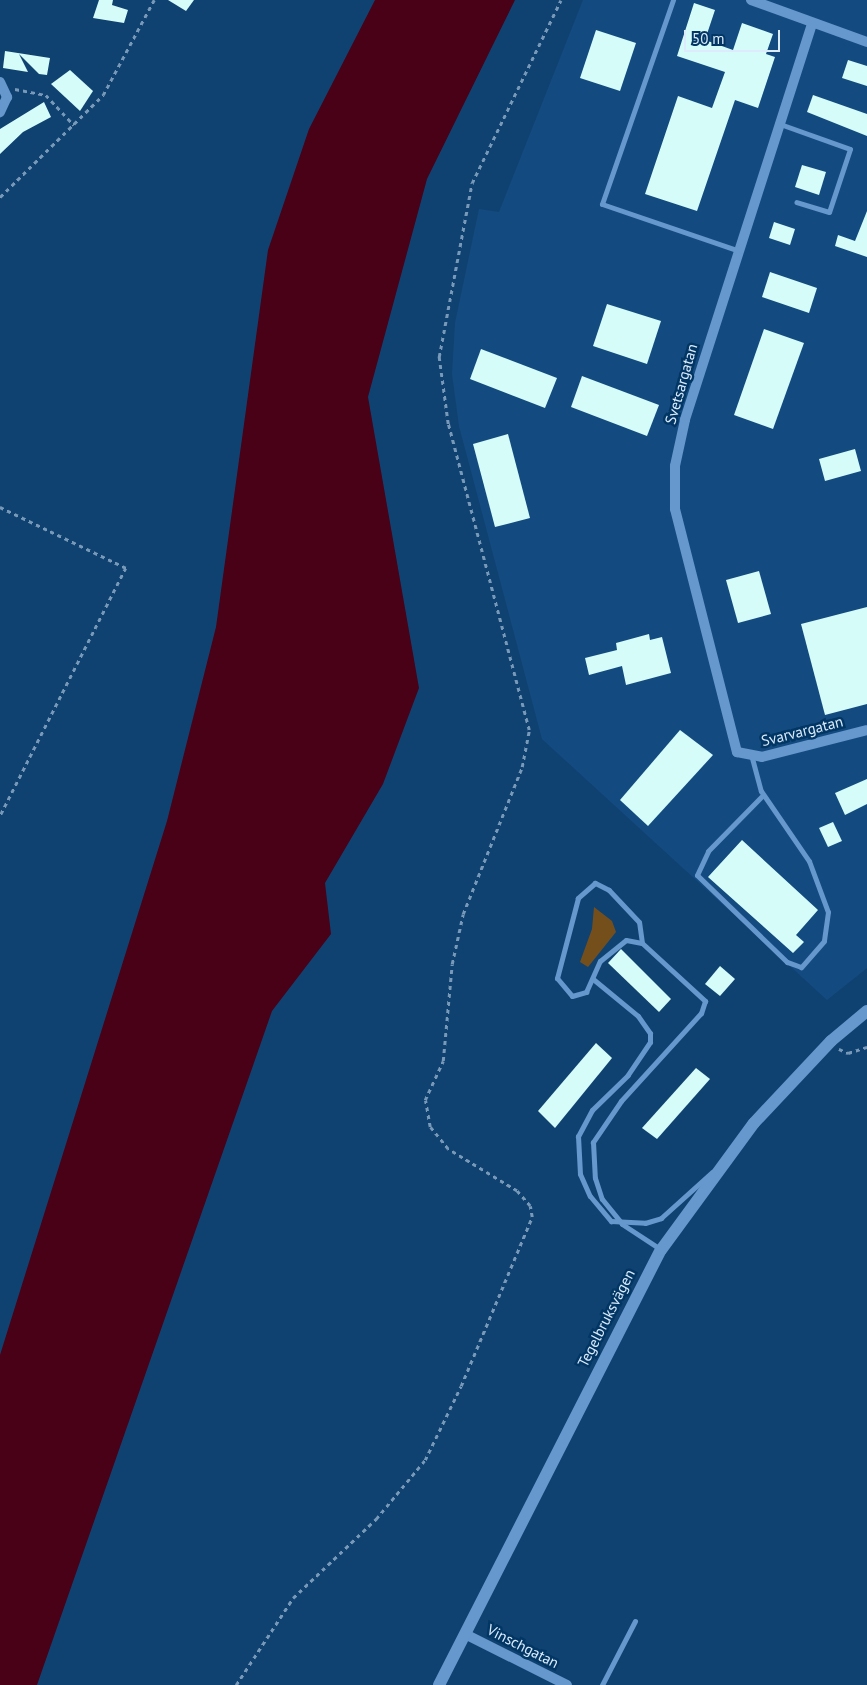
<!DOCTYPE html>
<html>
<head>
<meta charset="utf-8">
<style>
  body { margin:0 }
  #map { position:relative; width:867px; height:1685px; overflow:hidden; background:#104271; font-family:"PT Sans",sans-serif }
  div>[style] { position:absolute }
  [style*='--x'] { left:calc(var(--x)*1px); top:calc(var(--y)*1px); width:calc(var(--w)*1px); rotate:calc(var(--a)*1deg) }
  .built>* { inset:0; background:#134b80 }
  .green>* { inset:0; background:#744f1c }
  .water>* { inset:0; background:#480117 }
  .building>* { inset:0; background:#d5fcf9 }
  .path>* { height:2.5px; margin-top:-1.25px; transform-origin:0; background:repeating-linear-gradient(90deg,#7899b8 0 4px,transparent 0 8px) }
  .lane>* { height:5px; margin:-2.5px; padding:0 2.5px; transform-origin:2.5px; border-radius:2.5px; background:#6698cd }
  .street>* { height:10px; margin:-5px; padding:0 5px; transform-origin:5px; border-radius:5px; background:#6698cd }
  .secondary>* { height:12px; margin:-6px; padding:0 6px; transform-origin:6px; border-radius:6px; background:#6698cd }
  span { translate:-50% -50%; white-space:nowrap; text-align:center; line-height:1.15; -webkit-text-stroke:5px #023765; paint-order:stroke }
  .street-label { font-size:15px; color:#dcecfd }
  .scale { position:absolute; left:684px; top:30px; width:96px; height:22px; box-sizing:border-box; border:2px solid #dcecfd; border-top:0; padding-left:6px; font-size:15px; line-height:18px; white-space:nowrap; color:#dcecfd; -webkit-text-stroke:4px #023765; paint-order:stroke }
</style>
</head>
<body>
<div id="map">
  <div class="built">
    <div style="clip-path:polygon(583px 0,867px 0,867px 968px,827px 1000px,542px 739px,459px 426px,452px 374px,455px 323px,479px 209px,499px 212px)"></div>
  </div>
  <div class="green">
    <div style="clip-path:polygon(594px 907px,612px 921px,616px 932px,588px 967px,580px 962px,592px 929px)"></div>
  </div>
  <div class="water">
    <div style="clip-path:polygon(375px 0,515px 0,427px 179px,368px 397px,419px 688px,383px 784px,325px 883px,331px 934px,272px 1011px,37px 1685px,0 1685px,0 1355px,167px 821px,216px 627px,268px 250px,309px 129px)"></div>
  </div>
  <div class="building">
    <div style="clip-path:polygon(99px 0,113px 0,112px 5px,128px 10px,124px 23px,93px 18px)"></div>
    <div style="clip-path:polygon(168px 0,194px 0,186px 11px)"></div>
    <div style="clip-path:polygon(694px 3px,715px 10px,705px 40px,733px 50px,742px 23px,773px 34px,766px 54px,775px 57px,758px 108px,735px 100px,697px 211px,645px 194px,678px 96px,712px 108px,725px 72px,677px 56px)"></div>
    <div style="clip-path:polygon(596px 30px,636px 43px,620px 91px,580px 78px)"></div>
    <div style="clip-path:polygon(5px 51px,50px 58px,47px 75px,39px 74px,19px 54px,28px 72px,3px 68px)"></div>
    <div style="clip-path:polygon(848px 60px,867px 66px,867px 86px,842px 78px)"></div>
    <div style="clip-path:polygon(70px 70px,93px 91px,80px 111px,51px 84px)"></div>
    <div style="clip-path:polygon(813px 95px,867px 114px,867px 136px,807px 112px)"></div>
    <div style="clip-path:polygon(44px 102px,51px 117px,23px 132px,0 154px,0 129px)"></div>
    <div style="clip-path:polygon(802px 165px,826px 172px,819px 195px,795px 187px)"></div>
    <div style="clip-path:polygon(867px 211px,867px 257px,835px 246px,838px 235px,855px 241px)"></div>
    <div style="clip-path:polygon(774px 222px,795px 229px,790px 245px,769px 238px)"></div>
    <div style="clip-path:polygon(770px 272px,817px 288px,809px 313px,762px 297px)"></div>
    <div style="clip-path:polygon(607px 304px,661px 321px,647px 364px,593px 346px)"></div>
    <div style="clip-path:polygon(764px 329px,804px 343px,773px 429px,734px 415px)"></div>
    <div style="clip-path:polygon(481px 349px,557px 378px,545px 408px,470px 379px)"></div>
    <div style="clip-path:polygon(582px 376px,659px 405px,647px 436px,571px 407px)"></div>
    <div style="clip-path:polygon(508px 434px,530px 518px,495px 527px,473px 444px)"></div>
    <div style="clip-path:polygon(855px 449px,861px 471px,825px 481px,819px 459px)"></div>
    <div style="clip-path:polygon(759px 571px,771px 614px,738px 623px,726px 580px)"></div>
    <div style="clip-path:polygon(867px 607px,867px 704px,825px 715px,801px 624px)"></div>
    <div style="clip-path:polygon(649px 634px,650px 640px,662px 637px,671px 673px,626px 685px,622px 666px,589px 675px,585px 658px,617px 650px,616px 643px)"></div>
    <div style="clip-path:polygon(680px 730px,713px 755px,648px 826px,620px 800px)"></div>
    <div style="clip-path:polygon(867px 779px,867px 804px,845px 815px,835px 793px)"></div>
    <div style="clip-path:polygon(833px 822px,842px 841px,828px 847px,819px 828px)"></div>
    <div style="clip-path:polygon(742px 840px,818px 910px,796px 935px,804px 942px,793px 953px,708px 877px)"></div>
    <div style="clip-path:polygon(621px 949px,671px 999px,659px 1012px,608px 963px)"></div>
    <div style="clip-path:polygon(720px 966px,735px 979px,720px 996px,705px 984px)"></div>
    <div style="clip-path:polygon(596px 1043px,612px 1058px,555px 1128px,538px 1111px)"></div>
    <div style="clip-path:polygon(696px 1068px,710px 1079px,657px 1139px,642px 1128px)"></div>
  </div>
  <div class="path">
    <div style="--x:15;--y:89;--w:32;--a:11"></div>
    <div style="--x:46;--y:95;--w:41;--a:47"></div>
    <div style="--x:0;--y:197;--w:145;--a:-44.7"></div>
    <div style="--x:103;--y:95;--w:108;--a:-61.8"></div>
    <div style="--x:0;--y:507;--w:140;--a:25.8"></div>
    <div style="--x:126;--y:568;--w:278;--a:116.9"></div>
    <div style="--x:839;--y:1049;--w:10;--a:24"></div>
    <div style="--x:848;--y:1053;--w:20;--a:-18"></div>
    <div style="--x:236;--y:1685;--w:104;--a:-56.8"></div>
    <div style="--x:293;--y:1598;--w:115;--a:-43.6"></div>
    <div style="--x:376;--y:1519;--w:77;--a:-50.3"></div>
    <div style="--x:425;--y:1460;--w:82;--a:-64.1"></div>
    <div style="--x:461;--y:1386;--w:183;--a:-67.2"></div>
    <div style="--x:532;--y:1217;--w:11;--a:-100"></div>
    <div style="--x:530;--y:1206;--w:20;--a:-131"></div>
    <div style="--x:517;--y:1191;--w:81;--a:-148.7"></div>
    <div style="--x:448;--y:1149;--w:28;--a:-129"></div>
    <div style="--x:430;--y:1127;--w:27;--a:-100"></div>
    <div style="--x:425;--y:1100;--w:43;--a:-65.2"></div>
    <div style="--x:443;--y:1061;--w:97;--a:-84.7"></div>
    <div style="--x:452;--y:964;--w:51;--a:-77.6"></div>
    <div style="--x:463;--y:914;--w:158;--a:-68.1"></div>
    <div style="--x:522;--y:767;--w:38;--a:-79"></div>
    <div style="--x:529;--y:730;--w:317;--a:-104.8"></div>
    <div style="--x:448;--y:424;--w:68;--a:-97.7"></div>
    <div style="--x:439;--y:357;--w:177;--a:-79.3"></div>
    <div style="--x:472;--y:183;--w:203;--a:-64.1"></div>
  </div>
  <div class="lane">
    <div style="--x:673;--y:0;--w:216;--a:109.2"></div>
    <div style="--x:602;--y:204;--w:145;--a:18.9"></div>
    <div style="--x:780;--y:124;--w:74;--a:19.7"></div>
    <div style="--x:850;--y:149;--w:66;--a:108.4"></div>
    <div style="--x:829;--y:212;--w:34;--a:-163"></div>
    <div style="--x:752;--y:758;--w:34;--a:75"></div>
    <div style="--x:761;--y:791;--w:85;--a:55.6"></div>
    <div style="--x:809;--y:861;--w:54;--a:69.6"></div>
    <div style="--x:828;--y:912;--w:29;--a:98"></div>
    <div style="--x:824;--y:941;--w:35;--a:131"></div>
    <div style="--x:801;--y:967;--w:15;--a:-160"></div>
    <div style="--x:787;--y:962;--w:125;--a:-136"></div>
    <div style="--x:697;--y:875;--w:26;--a:-65"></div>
    <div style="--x:708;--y:851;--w:78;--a:-45.5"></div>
    <div style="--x:642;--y:943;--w:21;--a:-98"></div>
    <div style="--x:639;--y:922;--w:44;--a:-133.2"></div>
    <div style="--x:609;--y:890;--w:16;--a:-153"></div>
    <div style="--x:595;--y:883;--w:23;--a:139"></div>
    <div style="--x:578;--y:898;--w:83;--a:104.7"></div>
    <div style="--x:557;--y:978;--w:23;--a:50"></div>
    <div style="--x:572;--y:996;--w:15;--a:-16"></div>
    <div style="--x:586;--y:992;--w:34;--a:-66"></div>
    <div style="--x:600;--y:961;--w:33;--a:-39"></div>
    <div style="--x:626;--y:940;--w:16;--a:11"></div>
    <div style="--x:642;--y:943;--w:86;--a:42.6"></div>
    <div style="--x:705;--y:1001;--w:13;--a:108"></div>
    <div style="--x:701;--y:1013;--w:119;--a:132.3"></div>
    <div style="--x:621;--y:1101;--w:50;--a:124.3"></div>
    <div style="--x:593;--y:1142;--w:36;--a:87"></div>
    <div style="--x:595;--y:1178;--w:22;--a:72"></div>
    <div style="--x:602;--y:1199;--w:32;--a:51"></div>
    <div style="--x:622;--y:1224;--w:45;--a:33.3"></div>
    <div style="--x:593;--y:979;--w:58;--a:39.4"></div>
    <div style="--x:638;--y:1016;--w:21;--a:55"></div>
    <div style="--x:650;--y:1033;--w:9;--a:90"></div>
    <div style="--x:650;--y:1042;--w:40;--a:124"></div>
    <div style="--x:628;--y:1075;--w:50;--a:135.8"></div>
    <div style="--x:592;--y:1110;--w:30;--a:118"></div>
    <div style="--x:578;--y:1136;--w:38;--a:87"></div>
    <div style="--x:580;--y:1174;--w:24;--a:66"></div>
    <div style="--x:590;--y:1196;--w:33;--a:50"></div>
    <div style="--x:611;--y:1221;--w:34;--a:3"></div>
    <div style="--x:645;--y:1223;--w:17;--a:-17"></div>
    <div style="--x:661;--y:1218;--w:69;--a:-42"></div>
    <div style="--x:602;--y:1685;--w:72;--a:-62.7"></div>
  </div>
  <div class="street">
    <div style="--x:751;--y:0;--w:123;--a:19.9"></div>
    <div style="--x:812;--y:24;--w:416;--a:107.8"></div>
    <div style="--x:685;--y:420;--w:47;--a:102.3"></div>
    <div style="--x:675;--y:466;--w:43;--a:90"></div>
    <div style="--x:675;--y:509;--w:251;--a:75.7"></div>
    <div style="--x:737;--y:752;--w:25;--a:11"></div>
    <div style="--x:762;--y:757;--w:108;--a:-14.4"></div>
    <div style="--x:0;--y:82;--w:17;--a:65"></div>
    <div style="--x:7;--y:97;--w:17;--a:115"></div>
    <div style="--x:465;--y:1634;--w:114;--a:26.6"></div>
  </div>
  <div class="secondary">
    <div style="--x:439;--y:1685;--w:488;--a:-63"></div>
    <div style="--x:661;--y:1250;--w:157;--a:-53.8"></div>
    <div style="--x:754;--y:1123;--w:112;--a:-46.8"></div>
    <div style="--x:831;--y:1041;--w:47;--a:-39.8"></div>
  </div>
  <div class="street-label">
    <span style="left:681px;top:384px;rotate:-74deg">Svetsargatan</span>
    <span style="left:802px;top:731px;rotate:-14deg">Svarvargatan</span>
    <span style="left:606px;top:1318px;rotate:-63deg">Tegelbruksvägen</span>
    <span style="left:523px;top:1646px;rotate:27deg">Vinschgatan</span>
  </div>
  <div class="scale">50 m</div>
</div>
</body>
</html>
